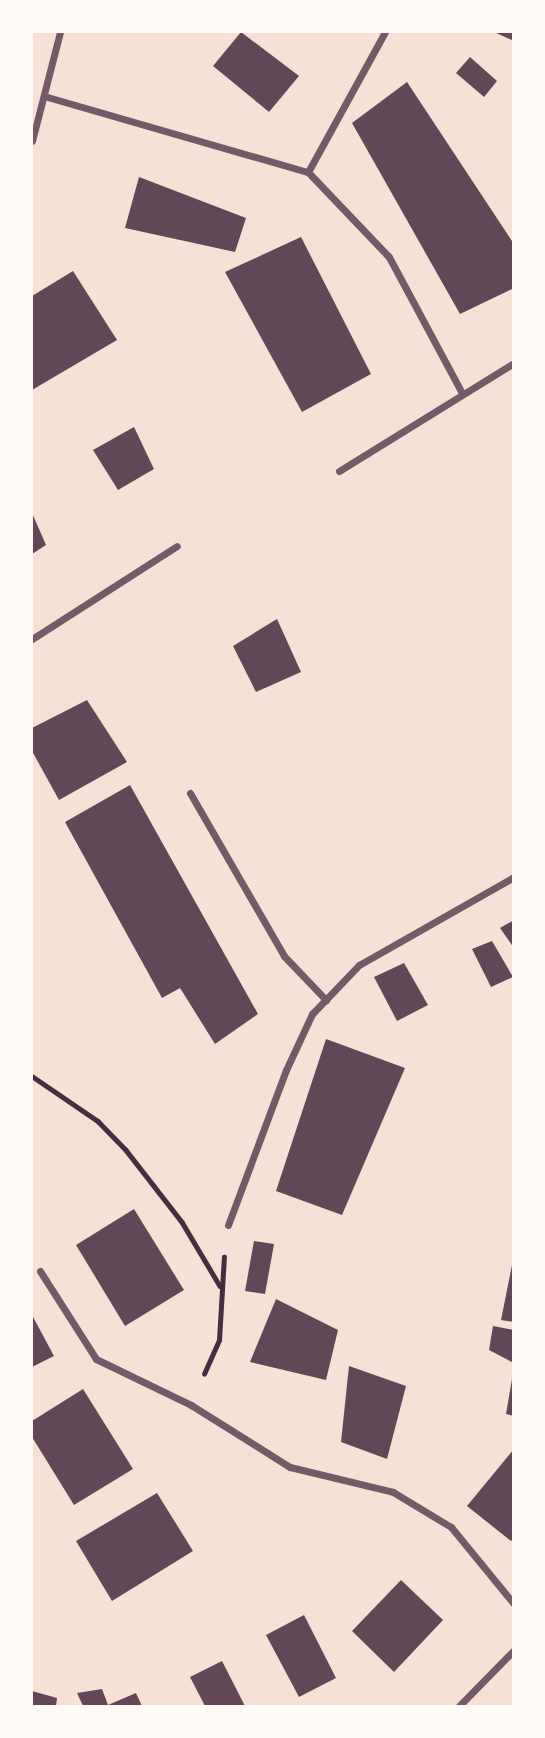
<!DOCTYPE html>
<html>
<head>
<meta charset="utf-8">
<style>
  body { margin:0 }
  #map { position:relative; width:545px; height:1738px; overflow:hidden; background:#f7e1d7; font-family:"Crimson Pro",serif }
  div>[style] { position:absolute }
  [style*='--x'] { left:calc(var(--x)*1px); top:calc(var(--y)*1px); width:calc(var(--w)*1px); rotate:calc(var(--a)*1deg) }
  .building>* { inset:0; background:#644757 }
  .path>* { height:4.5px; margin:-2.25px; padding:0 2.25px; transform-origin:2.25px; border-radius:2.25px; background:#4a2c40 }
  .minor>* { height:7px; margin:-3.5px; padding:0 3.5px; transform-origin:3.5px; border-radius:3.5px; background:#755966 }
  span { translate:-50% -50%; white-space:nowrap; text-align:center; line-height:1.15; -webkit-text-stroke:7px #fffaf5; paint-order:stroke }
  .frame { position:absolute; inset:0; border:33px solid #fffaf5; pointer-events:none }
</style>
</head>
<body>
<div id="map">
  <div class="building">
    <div style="clip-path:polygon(241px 32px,299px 76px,269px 112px,213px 66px)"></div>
    <div style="clip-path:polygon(494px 32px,514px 32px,514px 41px)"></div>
    <div style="clip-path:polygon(470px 57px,497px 81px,484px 97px,456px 73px)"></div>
    <div style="clip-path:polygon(407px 82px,514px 244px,514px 288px,460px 314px,352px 123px)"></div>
    <div style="clip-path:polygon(139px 177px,246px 218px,235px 252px,125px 228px)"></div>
    <div style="clip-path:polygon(301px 237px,371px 374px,302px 412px,225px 272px)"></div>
    <div style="clip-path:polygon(73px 271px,117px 340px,32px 390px,32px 296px)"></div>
    <div style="clip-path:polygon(134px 427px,154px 469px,118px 490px,93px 450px)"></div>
    <div style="clip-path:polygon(32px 513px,46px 545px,32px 554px)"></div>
    <div style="clip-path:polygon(277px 619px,301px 672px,256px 692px,233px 646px)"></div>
    <div style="clip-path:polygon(87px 700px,127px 762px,59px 800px,32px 751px,32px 728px)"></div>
    <div style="clip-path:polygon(130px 785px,258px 1014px,215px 1044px,180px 988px,162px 998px,65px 822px)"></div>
    <div style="clip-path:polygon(514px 920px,514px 948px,500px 928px)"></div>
    <div style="clip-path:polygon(492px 941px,513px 977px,491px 987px,472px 949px)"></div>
    <div style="clip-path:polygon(404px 963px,428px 1005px,397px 1021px,374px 977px)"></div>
    <div style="clip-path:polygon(326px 1039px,405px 1068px,342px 1215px,276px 1191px)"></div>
    <div style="clip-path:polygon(134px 1209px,184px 1290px,125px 1326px,76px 1245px)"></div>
    <div style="clip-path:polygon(254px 1241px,274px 1244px,265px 1294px,245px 1291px)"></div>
    <div style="clip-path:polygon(514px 1255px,514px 1322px,501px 1320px)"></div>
    <div style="clip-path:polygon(276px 1299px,338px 1330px,326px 1380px,250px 1362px)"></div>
    <div style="clip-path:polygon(32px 1315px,54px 1356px,32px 1367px)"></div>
    <div style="clip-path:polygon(493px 1326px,514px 1330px,514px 1363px,489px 1350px)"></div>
    <div style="clip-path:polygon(349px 1366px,406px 1386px,387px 1459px,341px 1442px)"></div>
    <div style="clip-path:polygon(512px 1379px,514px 1379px,514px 1416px,506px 1414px)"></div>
    <div style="clip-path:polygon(83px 1389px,133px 1469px,74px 1505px,32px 1437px,32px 1421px)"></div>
    <div style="clip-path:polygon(514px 1449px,514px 1538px,511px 1541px,467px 1506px)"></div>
    <div style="clip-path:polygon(157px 1493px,193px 1551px,112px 1601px,76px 1541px)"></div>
    <div style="clip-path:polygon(401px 1580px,443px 1620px,394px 1672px,352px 1631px)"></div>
    <div style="clip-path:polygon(304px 1615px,336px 1678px,299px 1697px,266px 1635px)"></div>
    <div style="clip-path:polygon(222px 1661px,245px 1706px,205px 1706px,190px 1677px)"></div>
    <div style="clip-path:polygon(102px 1689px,108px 1705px,136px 1693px,142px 1706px,83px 1706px,77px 1693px)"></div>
    <div style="clip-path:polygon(32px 1691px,57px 1698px,56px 1706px,32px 1706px)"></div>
  </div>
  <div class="path">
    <div style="--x:32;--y:1076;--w:80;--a:34.3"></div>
    <div style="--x:98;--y:1121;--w:40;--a:46"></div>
    <div style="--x:126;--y:1150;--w:91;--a:52.1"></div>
    <div style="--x:182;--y:1222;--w:74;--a:59.3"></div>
    <div style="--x:204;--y:1374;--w:37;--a:-66"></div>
    <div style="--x:219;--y:1340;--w:83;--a:-86.6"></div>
  </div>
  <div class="minor">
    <div style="--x:44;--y:96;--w:275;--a:16.1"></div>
    <div style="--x:308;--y:172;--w:117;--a:46.4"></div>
    <div style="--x:389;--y:257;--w:154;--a:61.8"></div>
    <div style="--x:32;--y:141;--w:113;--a:-75.6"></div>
    <div style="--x:308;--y:172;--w:160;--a:-61.2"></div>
    <div style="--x:339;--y:471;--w:206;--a:-31.7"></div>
    <div style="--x:32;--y:639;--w:172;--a:-32.7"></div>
    <div style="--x:190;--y:793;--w:188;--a:60"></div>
    <div style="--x:284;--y:956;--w:61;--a:46.3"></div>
    <div style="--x:228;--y:1225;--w:165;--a:-69.5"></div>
    <div style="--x:286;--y:1070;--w:62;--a:-65.1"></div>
    <div style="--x:312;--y:1014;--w:68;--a:-46.2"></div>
    <div style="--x:359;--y:965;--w:178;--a:-29.6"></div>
    <div style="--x:40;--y:1271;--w:104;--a:57.5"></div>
    <div style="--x:96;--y:1359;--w:106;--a:25.8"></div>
    <div style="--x:191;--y:1405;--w:117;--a:32.1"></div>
    <div style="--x:290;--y:1467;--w:106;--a:13.6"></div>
    <div style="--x:393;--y:1492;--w:68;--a:31.1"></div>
    <div style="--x:451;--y:1527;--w:99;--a:50.7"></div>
    <div style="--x:459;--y:1706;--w:78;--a:-45.5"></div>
  </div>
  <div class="frame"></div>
</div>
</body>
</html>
